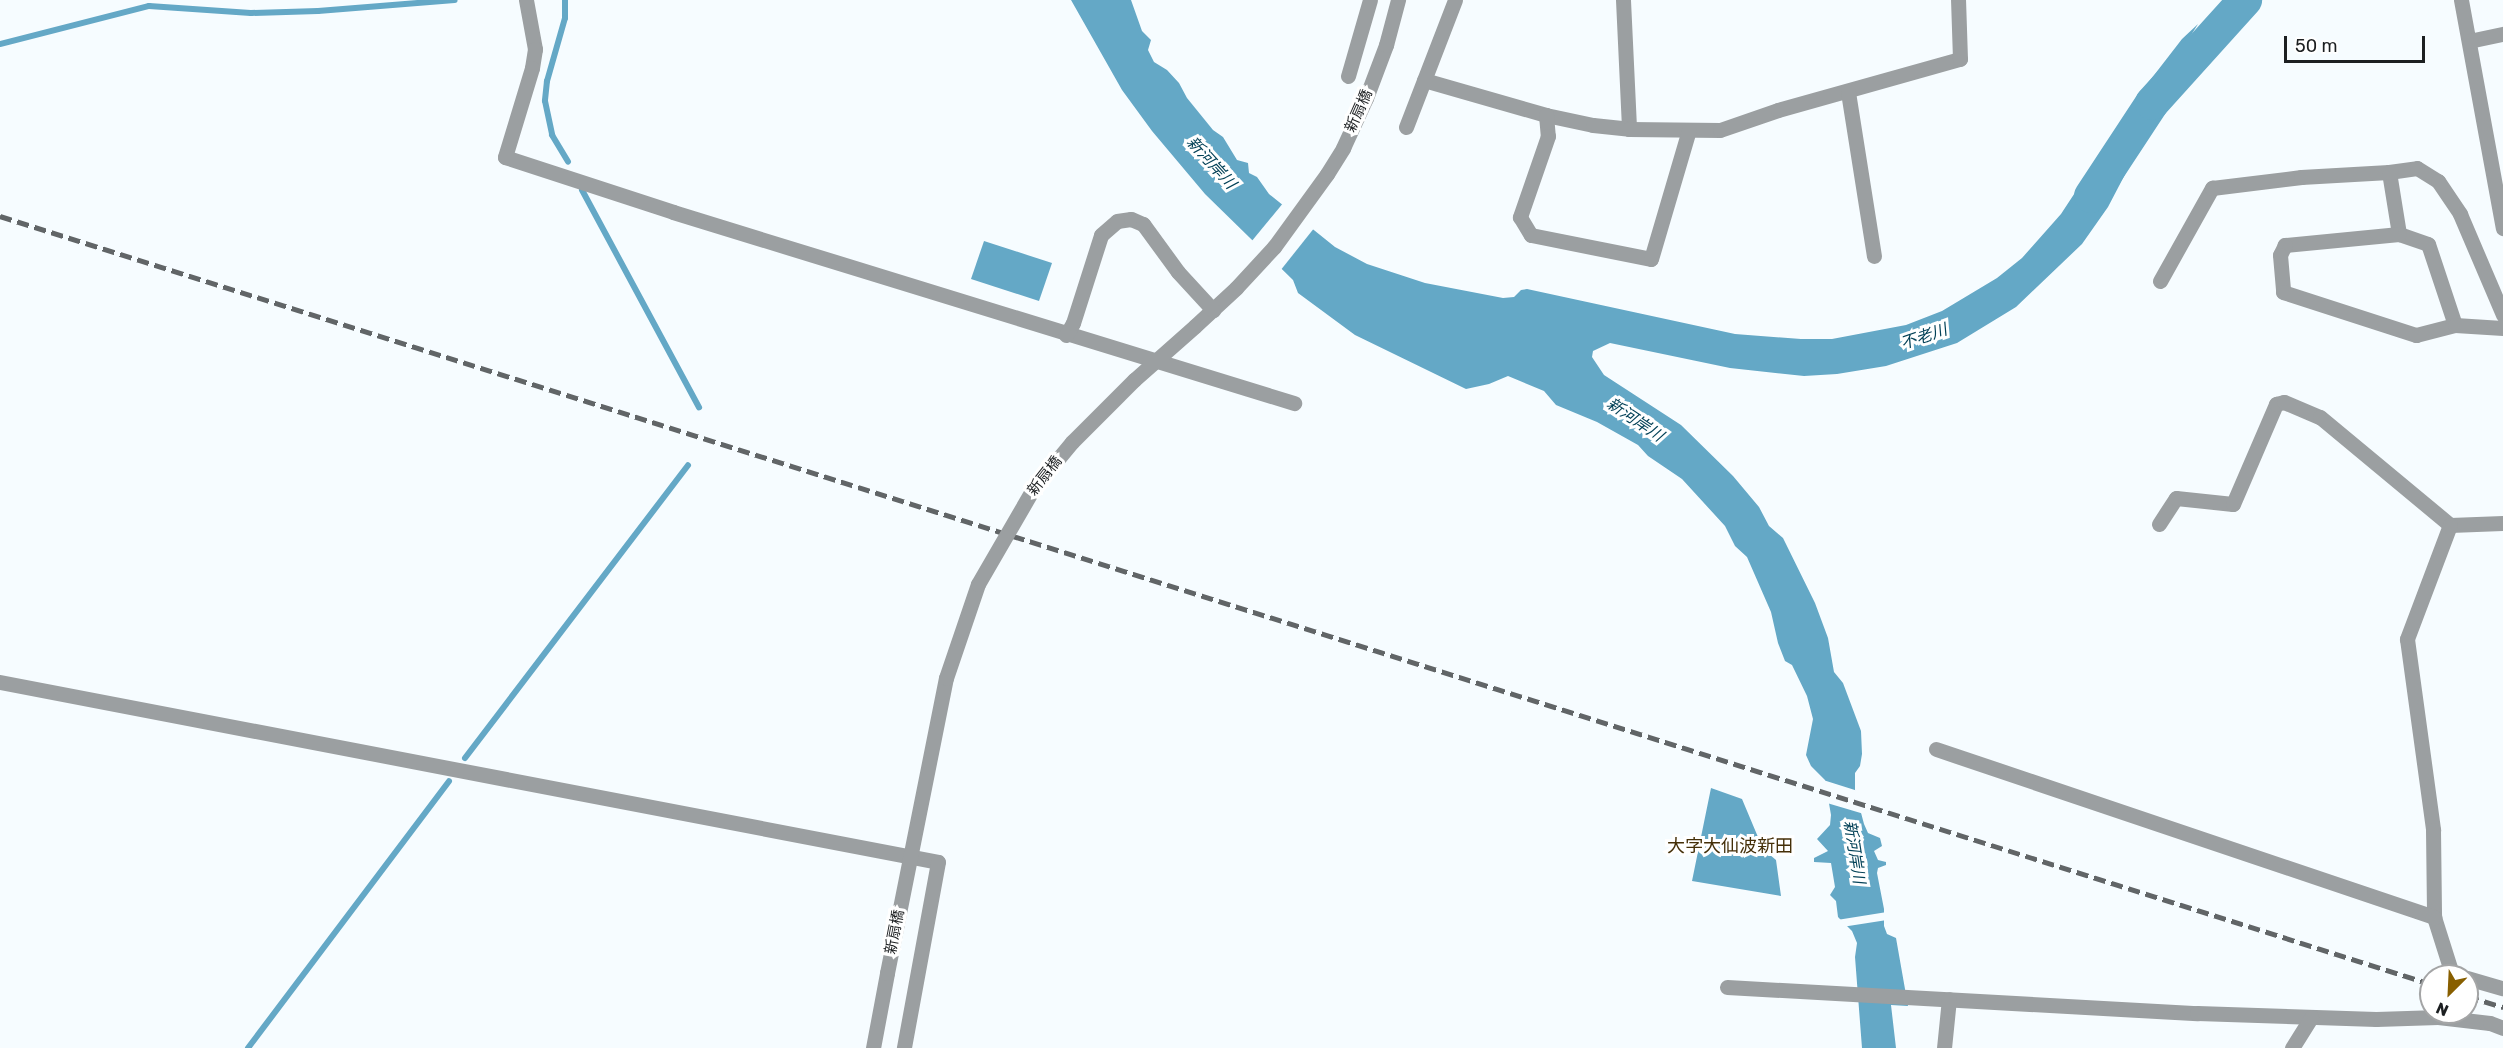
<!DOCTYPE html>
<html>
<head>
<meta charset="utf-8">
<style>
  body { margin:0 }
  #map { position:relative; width:2503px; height:1048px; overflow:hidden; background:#f6fcff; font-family:Rubik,"Noto Sans JP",sans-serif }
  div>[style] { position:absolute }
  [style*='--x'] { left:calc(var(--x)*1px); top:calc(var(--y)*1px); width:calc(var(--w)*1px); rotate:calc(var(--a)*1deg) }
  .water>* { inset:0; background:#64a8c6 }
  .pier>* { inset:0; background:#f6fcff }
  .stream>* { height:6px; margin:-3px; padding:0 3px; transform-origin:3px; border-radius:3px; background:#64a8c6 }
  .river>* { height:34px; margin:-17px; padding:0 17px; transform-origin:17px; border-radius:17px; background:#64a8c6 }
  .minor>* { height:15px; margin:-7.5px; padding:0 7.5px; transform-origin:7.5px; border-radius:7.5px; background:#9b9fa1 }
  .rail>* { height:4.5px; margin-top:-2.25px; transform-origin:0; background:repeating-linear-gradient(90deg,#616567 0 12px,transparent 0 18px) }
  .minor-bridge>* { height:15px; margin:-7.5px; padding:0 7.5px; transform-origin:7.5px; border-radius:7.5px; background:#9b9fa1 }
  span { translate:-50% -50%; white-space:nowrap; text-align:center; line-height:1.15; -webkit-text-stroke:6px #fff; paint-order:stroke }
  .street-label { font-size:15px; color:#1c1f21 }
  .water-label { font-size:16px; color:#034157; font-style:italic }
  .quarter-label { font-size:18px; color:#442f08 }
  .north { position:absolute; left:2419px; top:964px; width:60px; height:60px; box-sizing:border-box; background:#fff; border:2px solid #a4a5a6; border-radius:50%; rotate:204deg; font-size:16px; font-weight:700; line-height:24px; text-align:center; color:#1c1f21 }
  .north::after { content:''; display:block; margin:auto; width:21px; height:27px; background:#885f00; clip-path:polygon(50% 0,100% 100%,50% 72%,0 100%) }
  .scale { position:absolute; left:2284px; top:36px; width:141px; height:27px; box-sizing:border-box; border:3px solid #1c1f21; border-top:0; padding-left:8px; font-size:18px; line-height:21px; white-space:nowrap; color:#1c1f21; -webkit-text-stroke:4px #fff; paint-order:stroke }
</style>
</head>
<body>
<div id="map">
  <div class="water">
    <div style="clip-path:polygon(1071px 0,1131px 0,1142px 31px,1151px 40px,1148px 50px,1154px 62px,1167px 70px,1179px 83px,1187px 98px,1213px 130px,1223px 137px,1237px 160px,1248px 163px,1249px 173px,1257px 177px,1269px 194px,1335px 247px,1367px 264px,1425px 283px,1503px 298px,1514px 297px,1521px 290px,1527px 289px,1735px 334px,1801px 339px,1832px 339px,1906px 325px,1942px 311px,1997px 278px,2022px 258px,2061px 214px,2141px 92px,2182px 39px,2198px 24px,2157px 90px,2144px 107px,2131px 116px,2124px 128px,2113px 153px,2120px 162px,2112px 176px,2118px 175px,2131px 163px,2108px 207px,2082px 244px,2016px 307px,1957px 343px,1886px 366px,1837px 374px,1804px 376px,1730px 368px,1610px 343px,1593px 351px,1592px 357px,1604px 375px,1681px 425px,1733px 476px,1759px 507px,1769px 526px,1783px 538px,1815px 603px,1828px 638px,1834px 672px,1843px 683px,1861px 731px,1862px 754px,1860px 766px,1855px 773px,1855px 790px,1864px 824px,1868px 833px,1880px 838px,1882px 846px,1874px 851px,1878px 860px,1886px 862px,1886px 865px,1878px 868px,1877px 873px,1884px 909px,1884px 926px,1887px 934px,1896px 938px,1908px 1006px,1891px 1005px,1896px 1048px,1862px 1048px,1855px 957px,1857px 943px,1852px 931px,1838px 917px,1836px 901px,1830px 895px,1835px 887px,1831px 863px,1814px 862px,1814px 858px,1828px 851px,1817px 839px,1830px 825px,1831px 815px,1825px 780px,1811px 766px,1806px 755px,1813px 719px,1807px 696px,1792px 665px,1785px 661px,1778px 643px,1771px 612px,1747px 557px,1735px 546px,1725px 526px,1682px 479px,1648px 456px,1638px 445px,1597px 422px,1556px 405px,1544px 391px,1508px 376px,1489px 384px,1466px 389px,1355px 335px,1298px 293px,1293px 280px,1205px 194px,1152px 131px,1122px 90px)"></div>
    <div style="clip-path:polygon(984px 241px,1052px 263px,1039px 301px,971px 279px)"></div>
    <div style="clip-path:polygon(1711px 788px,1742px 799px,1763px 849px,1776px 860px,1781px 896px,1692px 881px)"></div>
  </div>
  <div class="pier">
    <div style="clip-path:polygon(1284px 202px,1315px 227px,1280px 271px,1251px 242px)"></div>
    <div style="clip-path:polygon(1820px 779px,1858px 791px,1864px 814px,1827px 803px,1823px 782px)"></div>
    <div style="clip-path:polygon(1887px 912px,1887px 920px,1842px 927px,1837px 920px)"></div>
  </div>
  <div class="stream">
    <div style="--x:565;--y:0;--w:18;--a:90"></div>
    <div style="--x:565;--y:18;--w:66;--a:105.9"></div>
    <div style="--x:547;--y:81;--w:20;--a:96"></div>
    <div style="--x:545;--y:101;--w:35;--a:78"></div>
    <div style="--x:552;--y:135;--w:31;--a:59"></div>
    <div style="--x:0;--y:44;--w:154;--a:-14.3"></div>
    <div style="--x:149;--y:6;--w:102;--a:3.9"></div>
    <div style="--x:251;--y:13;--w:67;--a:-1.7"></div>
    <div style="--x:318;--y:11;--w:137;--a:-4.6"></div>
    <div style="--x:582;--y:190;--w:247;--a:61.7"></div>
    <div style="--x:465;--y:758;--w:368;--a:-52.7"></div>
    <div style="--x:248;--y:1048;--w:334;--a:-53"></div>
  </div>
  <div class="river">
    <div style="--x:2091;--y:196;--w:111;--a:-56.7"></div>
    <div style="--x:2152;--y:103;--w:139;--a:-47.9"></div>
  </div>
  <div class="minor">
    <div style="--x:526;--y:0;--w:50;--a:79.6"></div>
    <div style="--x:535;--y:49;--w:19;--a:99"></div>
    <div style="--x:532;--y:68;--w:93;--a:106.9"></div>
    <div style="--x:505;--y:157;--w:177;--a:18.1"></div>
    <div style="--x:673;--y:212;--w:650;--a:17.1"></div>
    <div style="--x:1623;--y:0;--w:129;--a:87.3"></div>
    <div style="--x:2461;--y:0;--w:232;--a:79.6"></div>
    <div style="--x:2469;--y:41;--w:35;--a:-12"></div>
    <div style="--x:1348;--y:76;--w:79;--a:-73.9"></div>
    <div style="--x:1424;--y:80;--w:127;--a:16"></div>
    <div style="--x:1546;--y:115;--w:48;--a:12"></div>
    <div style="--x:1593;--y:125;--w:36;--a:6"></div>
    <div style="--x:1629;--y:129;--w:91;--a:0.6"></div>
    <div style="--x:1720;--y:130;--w:61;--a:-19"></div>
    <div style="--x:1778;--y:110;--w:189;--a:-15.7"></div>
    <div style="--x:1960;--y:59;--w:59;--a:-91.9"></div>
    <div style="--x:1848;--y:92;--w:166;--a:81"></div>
    <div style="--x:1546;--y:115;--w:21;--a:85"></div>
    <div style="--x:1548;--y:136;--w:86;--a:109.1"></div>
    <div style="--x:1520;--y:217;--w:21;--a:59"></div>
    <div style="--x:1531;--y:235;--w:122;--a:11.3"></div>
    <div style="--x:1651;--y:259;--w:134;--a:-73.6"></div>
    <div style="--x:1406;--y:127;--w:136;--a:-68.9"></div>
    <div style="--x:2389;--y:172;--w:63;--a:80.8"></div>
    <div style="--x:2160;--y:281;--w:107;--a:-60.8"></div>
    <div style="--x:2212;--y:188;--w:90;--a:-7"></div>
    <div style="--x:2301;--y:177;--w:88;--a:-3.3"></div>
    <div style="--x:2389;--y:172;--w:28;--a:-8"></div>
    <div style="--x:2417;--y:168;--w:25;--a:32"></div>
    <div style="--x:2438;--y:181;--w:40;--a:56"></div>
    <div style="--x:2460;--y:214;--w:110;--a:66.9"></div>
    <div style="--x:2455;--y:325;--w:85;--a:-108.4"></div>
    <div style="--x:2428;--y:244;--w:31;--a:-161"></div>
    <div style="--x:2399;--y:234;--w:115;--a:174.5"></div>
    <div style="--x:2285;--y:245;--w:11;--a:117"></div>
    <div style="--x:2280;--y:255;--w:37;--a:85"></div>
    <div style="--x:2283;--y:292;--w:140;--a:17.9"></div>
    <div style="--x:2416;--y:335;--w:40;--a:-14.4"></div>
    <div style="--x:2455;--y:325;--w:48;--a:3.6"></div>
    <div style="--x:1195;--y:326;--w:56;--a:-42.8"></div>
    <div style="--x:1236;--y:288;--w:56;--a:-47.2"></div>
    <div style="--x:1274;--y:247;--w:90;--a:-54"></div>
    <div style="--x:1327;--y:174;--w:31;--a:-58"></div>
    <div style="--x:1343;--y:148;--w:55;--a:-65.3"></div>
    <div style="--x:1366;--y:98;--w:57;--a:-69.3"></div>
    <div style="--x:1386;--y:45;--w:47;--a:-75.1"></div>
    <div style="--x:1066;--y:335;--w:14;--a:-60"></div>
    <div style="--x:1073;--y:323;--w:92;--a:-72.3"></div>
    <div style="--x:1101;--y:235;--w:21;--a:-41"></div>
    <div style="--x:1117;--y:221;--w:14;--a:-8"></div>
    <div style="--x:1131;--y:219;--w:13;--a:23"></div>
    <div style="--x:1143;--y:224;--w:59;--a:53.9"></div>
    <div style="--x:1178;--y:272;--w:52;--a:47.4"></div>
    <div style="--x:2159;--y:524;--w:31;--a:-57"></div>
    <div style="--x:2176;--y:498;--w:57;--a:6"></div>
    <div style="--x:2233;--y:504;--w:109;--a:-66.7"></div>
    <div style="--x:2276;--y:404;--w:8;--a:-14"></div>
    <div style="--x:2284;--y:402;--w:39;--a:23"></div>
    <div style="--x:2320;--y:417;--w:169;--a:39.7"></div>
    <div style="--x:2450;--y:525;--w:53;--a:-2.2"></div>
    <div style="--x:2450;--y:525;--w:122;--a:110.7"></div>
    <div style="--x:2407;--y:639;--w:193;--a:82.2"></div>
    <div style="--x:2433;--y:830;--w:87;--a:89.3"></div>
    <div style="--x:2434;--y:917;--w:57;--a:72.5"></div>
    <div style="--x:2451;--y:971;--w:10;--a:29"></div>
    <div style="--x:0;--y:682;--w:955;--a:10.86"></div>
    <div style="--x:938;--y:862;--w:189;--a:100.4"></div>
    <div style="--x:1936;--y:749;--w:526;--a:18.64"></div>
    <div style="--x:2467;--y:978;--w:37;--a:16"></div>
    <div style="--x:1727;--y:987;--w:471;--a:3.2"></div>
    <div style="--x:2197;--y:1013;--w:179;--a:1.9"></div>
    <div style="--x:2376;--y:1019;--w:62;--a:-1.8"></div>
    <div style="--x:2438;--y:1017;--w:52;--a:6.6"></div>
    <div style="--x:2490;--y:1023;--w:14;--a:21"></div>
    <div style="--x:873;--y:1048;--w:76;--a:-79.4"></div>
    <div style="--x:1944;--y:1048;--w:49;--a:-84.2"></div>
    <div style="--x:2292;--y:1048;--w:36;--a:-58"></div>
  </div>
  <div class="rail">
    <div style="--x:0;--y:216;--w:2549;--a:17.53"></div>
    <div style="--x:2467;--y:996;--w:38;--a:17"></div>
  </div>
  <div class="minor-bridge">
    <div style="--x:887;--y:973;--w:301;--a:-78.7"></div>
    <div style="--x:946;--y:678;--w:99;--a:-71.2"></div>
    <div style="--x:978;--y:584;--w:110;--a:-59.9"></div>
    <div style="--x:1033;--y:489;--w:61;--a:-50.3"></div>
    <div style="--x:1072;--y:442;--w:88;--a:-45"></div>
    <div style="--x:1134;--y:380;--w:81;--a:-41.5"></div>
  </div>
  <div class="street-label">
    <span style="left:1359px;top:111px;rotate:-66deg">新扇橋</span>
    <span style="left:1045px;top:476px;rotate:-52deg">新扇橋</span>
    <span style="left:895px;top:932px;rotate:-79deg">新扇橋</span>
  </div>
  <div class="water-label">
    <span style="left:1211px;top:163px;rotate:48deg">新河岸川</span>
    <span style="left:1924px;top:337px;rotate:-19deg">不老川</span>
    <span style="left:1635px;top:420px;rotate:34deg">新河岸川</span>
    <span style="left:1854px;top:852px;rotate:81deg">新河岸川</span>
  </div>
  <div class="quarter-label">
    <span style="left:1730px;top:846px">大字大仙波新田</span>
  </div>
  <div class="north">N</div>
  <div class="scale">50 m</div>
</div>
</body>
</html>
